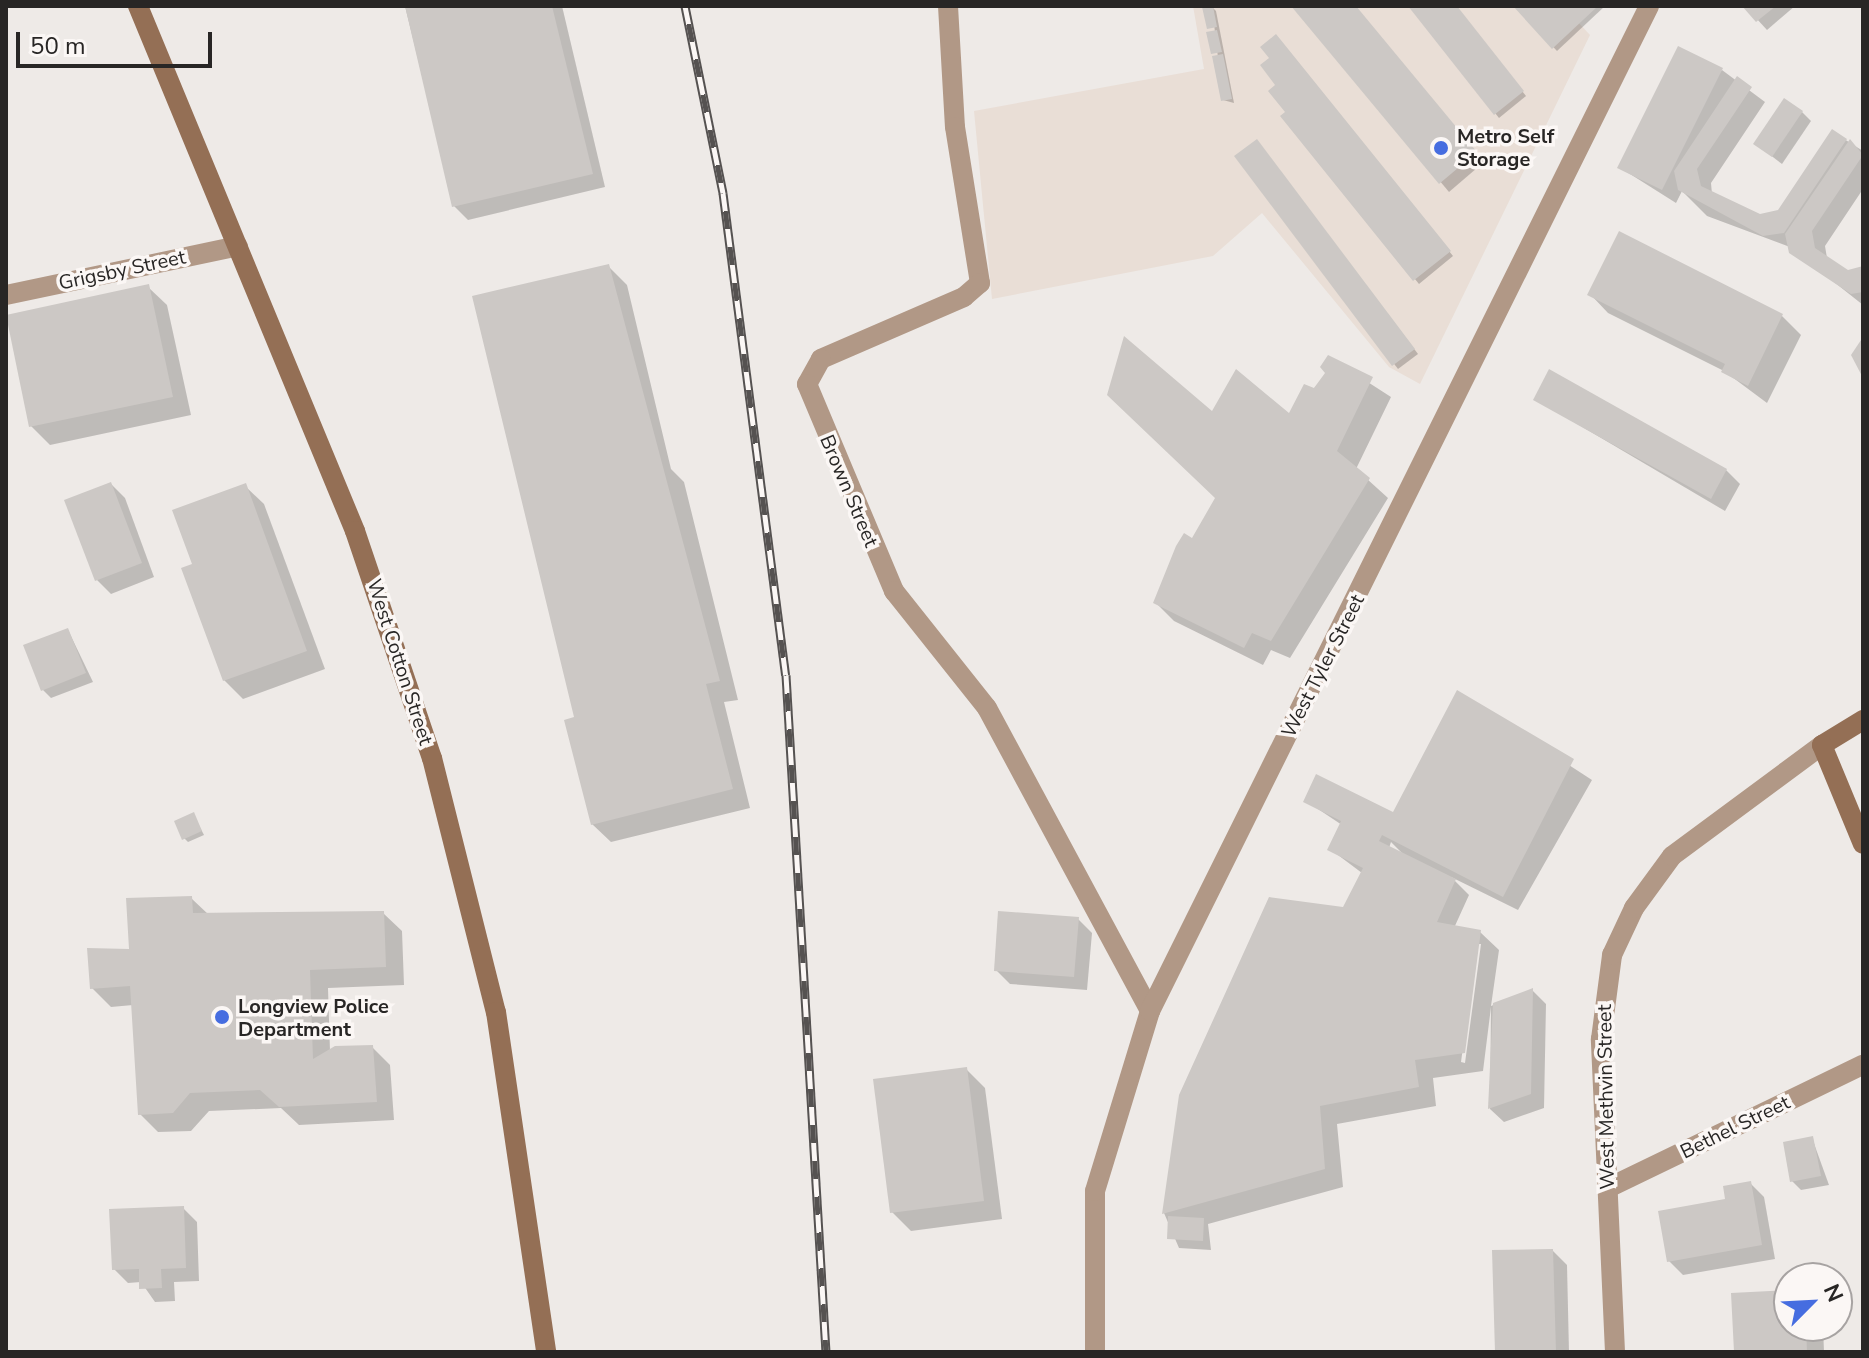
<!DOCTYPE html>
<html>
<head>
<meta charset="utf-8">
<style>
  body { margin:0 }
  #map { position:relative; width:1869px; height:1358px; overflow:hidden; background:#eeeae7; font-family:"Nunito Sans",sans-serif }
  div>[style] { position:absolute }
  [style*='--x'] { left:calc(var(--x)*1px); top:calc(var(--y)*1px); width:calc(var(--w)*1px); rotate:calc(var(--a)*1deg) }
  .built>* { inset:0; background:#e9ded6 }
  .shadow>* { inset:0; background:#0003 }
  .building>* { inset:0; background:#ccc8c5 }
  .street>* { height:20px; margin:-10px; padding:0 10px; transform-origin:10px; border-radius:10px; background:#b19886 }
  .secondary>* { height:20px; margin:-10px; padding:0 10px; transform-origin:10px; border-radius:10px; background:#946f55 }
  .rail>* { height:9px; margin-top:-4.5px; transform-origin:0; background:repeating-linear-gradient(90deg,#fbf7f5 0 18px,#555251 0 36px); box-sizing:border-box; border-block:2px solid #555251 }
  .dots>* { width:22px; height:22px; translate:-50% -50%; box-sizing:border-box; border:4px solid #fbf7f5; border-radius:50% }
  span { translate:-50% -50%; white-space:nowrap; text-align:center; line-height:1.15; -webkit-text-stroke:7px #fbf7f5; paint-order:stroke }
  .poi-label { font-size:20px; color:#282625; font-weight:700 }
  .left { translate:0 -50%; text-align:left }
  .street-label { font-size:20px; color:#282625 }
  .frame { position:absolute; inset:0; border:8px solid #282625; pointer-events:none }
  .north { position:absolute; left:1773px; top:1262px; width:80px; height:80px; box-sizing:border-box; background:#fbf7f5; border:2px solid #a7a3a2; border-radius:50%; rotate:66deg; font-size:22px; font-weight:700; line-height:32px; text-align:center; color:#282625 }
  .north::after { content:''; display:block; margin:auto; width:28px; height:36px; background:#466de0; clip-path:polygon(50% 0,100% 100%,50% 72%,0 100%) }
  .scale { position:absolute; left:16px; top:32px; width:196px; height:36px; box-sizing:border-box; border:4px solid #282625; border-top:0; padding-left:10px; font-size:24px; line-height:28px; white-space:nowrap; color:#282625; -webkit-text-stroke:6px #fbf7f5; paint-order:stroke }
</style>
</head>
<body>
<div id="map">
  <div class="built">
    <div style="clip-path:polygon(1193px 6px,1563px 6px,1590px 35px,1420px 384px,1389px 367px,1262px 213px,1213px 256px,992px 299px,974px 111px,1204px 69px)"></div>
  </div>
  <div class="shadow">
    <div style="clip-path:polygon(405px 6px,562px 6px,605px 187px,468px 220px,454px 206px)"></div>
    <div style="clip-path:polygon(1294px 6px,1355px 6px,1484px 162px,1449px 192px)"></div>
    <div style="clip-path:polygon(1411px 6px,1455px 6px,1526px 96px,1499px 118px)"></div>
    <div style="clip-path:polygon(1515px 6px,1605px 6px,1557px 51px)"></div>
    <div style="clip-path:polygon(1745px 6px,1795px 6px,1767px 30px)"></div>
    <div style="clip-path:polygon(1212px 7px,1216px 11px,1234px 103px,1223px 100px)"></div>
    <div style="clip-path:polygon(1280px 41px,1453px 256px,1419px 284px,1283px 117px,1288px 113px,1272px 58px)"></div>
    <div style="clip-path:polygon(1722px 70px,1765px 102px,1711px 183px,1712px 194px,1760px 216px,1779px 212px,1833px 132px,1863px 151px,1863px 189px,1825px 246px,1827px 258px,1848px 272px,1863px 268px,1863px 305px,1790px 247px,1707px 216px,1682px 191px,1676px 203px,1619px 167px)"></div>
    <div style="clip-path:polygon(1802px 112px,1811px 121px,1782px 164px,1756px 144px)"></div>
    <div style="clip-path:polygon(1260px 145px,1418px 354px,1398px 369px,1237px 157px)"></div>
    <div style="clip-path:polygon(1620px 234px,1782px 316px,1801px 335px,1767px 403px,1724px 371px,1608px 313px,1590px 294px)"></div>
    <div style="clip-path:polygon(608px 266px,627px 285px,671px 469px,684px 482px,738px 700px,724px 702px,750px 808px,611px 842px,592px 824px,577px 719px)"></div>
    <div style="clip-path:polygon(148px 287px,167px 305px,191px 415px,50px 445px,31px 426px)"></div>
    <div style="clip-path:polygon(1329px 357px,1391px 397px,1356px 469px,1388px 498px,1290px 658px,1271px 650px,1263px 665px,1174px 621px,1156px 603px,1217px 498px,1213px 415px,1289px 416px,1328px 373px)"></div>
    <div style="clip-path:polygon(1535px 399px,1726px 470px,1740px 484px,1725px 511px)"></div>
    <div style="clip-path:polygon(111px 484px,125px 498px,154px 577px,111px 594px,97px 580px)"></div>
    <div style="clip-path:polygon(245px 486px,264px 504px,325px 669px,243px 699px,224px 680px,194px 565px)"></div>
    <div style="clip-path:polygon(68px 630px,93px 682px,51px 698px,42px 689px)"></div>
    <div style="clip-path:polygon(evenodd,1458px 693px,1592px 780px,1518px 910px,1451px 877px,1469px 895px,1454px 928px,1480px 932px,1499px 950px,1491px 1006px,1532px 990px,1546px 1004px,1544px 1108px,1504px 1122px,1490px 1109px,1491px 1007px,1483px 1071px,1433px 1078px,1436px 1106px,1337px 1124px,1343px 1187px,1208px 1224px,1211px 1250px,1179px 1248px,1164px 1213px,1350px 912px,1362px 873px,1330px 849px,1342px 825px,1306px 801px,1394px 815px,1458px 693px,1391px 842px,1404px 855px,1389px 848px,1391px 842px,1458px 693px,1477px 944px,1481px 944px,1465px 1063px,1461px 1062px,1477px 944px)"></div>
    <div style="clip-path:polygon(193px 814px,204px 835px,188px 842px,184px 838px)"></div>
    <div style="clip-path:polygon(191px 898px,209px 915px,383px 913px,402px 931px,404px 985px,328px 988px,330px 1051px,372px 1047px,390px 1065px,394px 1120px,299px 1125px,281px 1108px,209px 1111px,191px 1131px,158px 1132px,140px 1114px,133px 1005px,111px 1007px,92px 988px)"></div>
    <div style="clip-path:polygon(1078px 919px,1092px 933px,1087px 990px,1010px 984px,996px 970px)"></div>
    <div style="clip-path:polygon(966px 1069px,985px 1088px,1002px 1219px,911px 1231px,892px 1212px)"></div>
    <div style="clip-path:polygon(1812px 1138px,1829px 1185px,1801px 1190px,1792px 1181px)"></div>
    <div style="clip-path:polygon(1750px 1183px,1764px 1197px,1775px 1259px,1683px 1275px,1669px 1261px)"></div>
    <div style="clip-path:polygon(183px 1208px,197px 1222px,199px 1281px,174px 1282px,175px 1301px,155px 1302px,141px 1282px,128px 1283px,114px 1269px)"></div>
    <div style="clip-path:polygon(1553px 1251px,1567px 1265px,1569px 1352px,1497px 1352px)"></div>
    <div style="clip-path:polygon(1789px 1292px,1789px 1326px,1823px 1326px,1824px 1352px,1736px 1352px)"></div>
  </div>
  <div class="building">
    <div style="clip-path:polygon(405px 6px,552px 6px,593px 174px,452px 207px)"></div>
    <div style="clip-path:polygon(1213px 6px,1217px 27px,1207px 29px,1202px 7px)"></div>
    <div style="clip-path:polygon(1291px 6px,1356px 6px,1477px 152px,1439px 184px)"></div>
    <div style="clip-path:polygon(1408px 6px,1457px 6px,1524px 91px,1494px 115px)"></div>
    <div style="clip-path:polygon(1513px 6px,1598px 6px,1552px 49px)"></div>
    <div style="clip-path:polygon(1742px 6px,1776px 6px,1756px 22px)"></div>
    <div style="clip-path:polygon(1217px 30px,1222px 52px,1211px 54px,1206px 32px)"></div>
    <div style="clip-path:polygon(1276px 34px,1451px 251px,1413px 281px,1280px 116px,1285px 112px,1268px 91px,1275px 85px,1260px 65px,1269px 58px,1260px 47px)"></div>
    <div style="clip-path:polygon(1678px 46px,1723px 68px,1662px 190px,1617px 168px)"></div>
    <div style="clip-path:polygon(1223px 54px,1232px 99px,1221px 101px,1212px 56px)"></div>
    <div style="clip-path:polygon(1737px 76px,1752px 87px,1697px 169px,1701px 186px,1760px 214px,1778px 210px,1832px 129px,1847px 139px,1784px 233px,1763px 236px,1678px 190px,1674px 171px)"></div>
    <div style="clip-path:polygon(1784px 98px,1803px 111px,1772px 157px,1753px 144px)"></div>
    <div style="clip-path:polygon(1257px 139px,1415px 349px,1392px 366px,1234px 156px)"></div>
    <div style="clip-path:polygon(1850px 139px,1863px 155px,1812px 231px,1815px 248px,1848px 270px,1863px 266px,1863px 292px,1851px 294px,1789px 253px,1785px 234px)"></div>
    <div style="clip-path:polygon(1619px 231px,1783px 314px,1748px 386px,1721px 372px,1725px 364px,1587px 295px)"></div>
    <div style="clip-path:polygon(609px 264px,720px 681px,706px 684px,733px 789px,591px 825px,564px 720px,574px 717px,472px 296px)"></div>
    <div style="clip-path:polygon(149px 284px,173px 397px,29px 427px,6px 315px)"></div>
    <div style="clip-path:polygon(1124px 336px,1212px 411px,1236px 369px,1289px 413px,1304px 384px,1314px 388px,1325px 373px,1320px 367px,1328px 355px,1373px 377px,1337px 451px,1370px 478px,1271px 641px,1252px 633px,1244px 648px,1153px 603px,1176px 546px,1184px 533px,1192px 538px,1215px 498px,1107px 395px)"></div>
    <div style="clip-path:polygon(1863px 337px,1863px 378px,1851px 355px)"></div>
    <div style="clip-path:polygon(1549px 369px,1727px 469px,1711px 499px,1533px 400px)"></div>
    <div style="clip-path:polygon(111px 482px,142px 563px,95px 581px,64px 500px)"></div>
    <div style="clip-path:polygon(246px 483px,307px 651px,223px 681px,181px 568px,192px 564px,172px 510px)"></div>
    <div style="clip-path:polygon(68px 628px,86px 673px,41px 691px,23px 645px)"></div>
    <div style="clip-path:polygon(1457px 690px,1574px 759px,1503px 897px,1382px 835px,1379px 841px,1456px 879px,1437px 922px,1481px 930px,1465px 1053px,1415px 1060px,1419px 1087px,1320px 1106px,1325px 1169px,1162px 1214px,1179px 1095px,1269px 897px,1343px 907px,1363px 868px,1327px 850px,1341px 821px,1303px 802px,1316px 774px,1393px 812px)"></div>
    <div style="clip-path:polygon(194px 812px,202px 831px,182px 840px,174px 821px)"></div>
    <div style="clip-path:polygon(192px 896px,193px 913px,384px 911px,386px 967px,310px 970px,313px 1059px,335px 1046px,373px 1045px,377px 1102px,279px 1107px,260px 1090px,190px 1093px,173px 1113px,138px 1115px,130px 986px,90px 989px,87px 948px,129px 949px,126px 898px)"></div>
    <div style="clip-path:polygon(998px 911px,1079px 917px,1074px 977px,994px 971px)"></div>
    <div style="clip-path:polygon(1533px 988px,1531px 1094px,1488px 1109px,1493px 1003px)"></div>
    <div style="clip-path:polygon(967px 1067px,984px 1201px,890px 1213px,873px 1079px)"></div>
    <div style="clip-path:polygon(1813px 1136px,1821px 1176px,1790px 1182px,1783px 1142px)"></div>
    <div style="clip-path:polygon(1751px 1181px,1762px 1245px,1667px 1262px,1658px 1211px,1725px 1199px,1723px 1186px)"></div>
    <div style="clip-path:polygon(184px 1206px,186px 1268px,161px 1269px,162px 1288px,139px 1289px,139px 1269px,112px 1270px,109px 1209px)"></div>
    <div style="clip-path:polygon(1168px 1216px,1204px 1218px,1203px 1241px,1167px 1239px)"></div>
    <div style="clip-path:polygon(1553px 1249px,1556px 1352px,1495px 1352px,1492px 1250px)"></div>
    <div style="clip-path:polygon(1789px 1290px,1789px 1326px,1806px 1326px,1807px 1352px,1734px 1352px,1731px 1293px)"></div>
  </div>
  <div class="street">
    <div style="--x:948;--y:6;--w:121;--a:86.7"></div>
    <div style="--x:955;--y:127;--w:158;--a:80.9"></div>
    <div style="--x:980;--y:283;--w:21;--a:139"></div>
    <div style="--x:964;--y:297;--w:156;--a:156.6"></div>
    <div style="--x:821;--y:359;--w:29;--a:119"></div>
    <div style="--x:807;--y:384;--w:225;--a:67.2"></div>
    <div style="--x:894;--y:591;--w:149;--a:51.5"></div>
    <div style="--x:987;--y:708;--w:344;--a:61.7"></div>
    <div style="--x:6;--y:295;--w:237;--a:-11.9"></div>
    <div style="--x:1608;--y:1188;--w:283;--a:-25.8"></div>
    <div style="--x:1095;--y:1352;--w:161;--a:-90"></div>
    <div style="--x:1095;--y:1191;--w:188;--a:-73"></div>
    <div style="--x:1150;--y:1011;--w:1122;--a:-63.59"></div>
    <div style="--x:1615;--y:1352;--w:313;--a:-92.6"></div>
    <div style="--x:1601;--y:1039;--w:85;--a:-82.5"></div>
    <div style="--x:1612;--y:955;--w:52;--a:-64.9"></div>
    <div style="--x:1634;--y:908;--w:64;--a:-53.8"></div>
    <div style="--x:1672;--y:856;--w:187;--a:-36.5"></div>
  </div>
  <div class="secondary">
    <div style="--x:138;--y:6;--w:568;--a:67.54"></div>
    <div style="--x:355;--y:531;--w:240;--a:71.3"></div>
    <div style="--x:432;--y:758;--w:262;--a:75.9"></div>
    <div style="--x:496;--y:1012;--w:344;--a:81.6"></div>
    <div style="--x:1863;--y:720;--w:48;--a:148.6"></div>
    <div style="--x:1822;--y:745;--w:107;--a:67.5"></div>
  </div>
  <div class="rail">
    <div style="--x:685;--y:6;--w:191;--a:78.5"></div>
    <div style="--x:723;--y:193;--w:486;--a:82.6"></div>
    <div style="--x:786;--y:675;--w:678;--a:86.62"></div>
  </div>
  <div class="dots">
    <div style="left:1441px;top:148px;background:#466de0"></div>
    <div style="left:222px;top:1017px;background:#466de0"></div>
  </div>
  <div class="poi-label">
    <span class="left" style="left:1457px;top:148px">Metro Self<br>Storage</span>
    <span class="left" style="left:238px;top:1018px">Longview Police<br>Department</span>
  </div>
  <div class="street-label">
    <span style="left:122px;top:270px;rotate:-12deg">Grigsby Street</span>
    <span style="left:849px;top:491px;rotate:67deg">Brown Street</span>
    <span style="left:400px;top:662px;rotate:72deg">West Cotton Street</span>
    <span style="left:1323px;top:666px;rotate:-63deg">West Tyler Street</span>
    <span style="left:1606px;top:1097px;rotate:-91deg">West Methvin Street</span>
    <span style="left:1735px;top:1127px;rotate:-26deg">Bethel Street</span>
  </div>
  <div class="frame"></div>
  <div class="north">N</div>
  <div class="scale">50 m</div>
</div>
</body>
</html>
